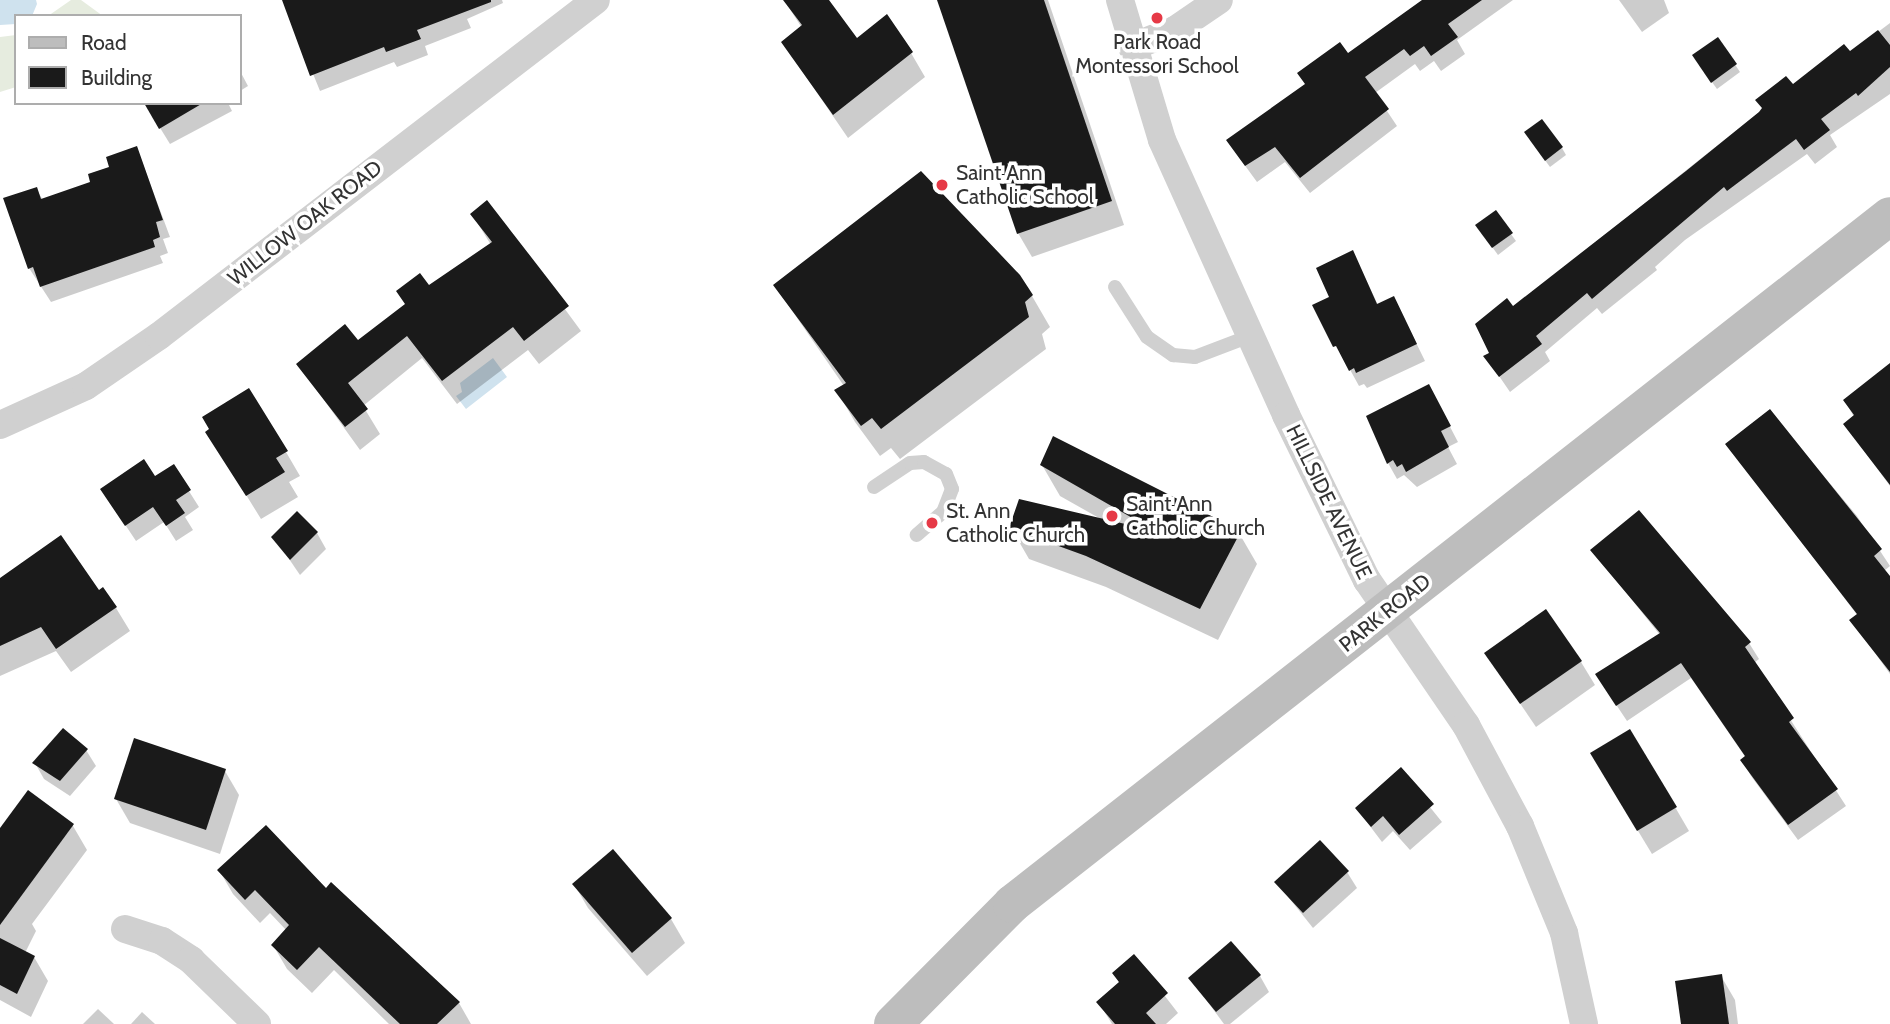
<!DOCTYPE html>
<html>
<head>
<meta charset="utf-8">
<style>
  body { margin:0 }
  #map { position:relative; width:1890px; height:1024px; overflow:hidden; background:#fff; font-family:Cabin,sans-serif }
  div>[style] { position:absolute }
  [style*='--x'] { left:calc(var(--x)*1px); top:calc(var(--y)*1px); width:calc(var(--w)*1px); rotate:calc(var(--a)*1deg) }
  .green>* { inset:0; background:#e6ecdf }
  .water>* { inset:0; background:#cfe2ee }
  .shadow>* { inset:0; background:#0003 }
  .building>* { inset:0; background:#1a1a1a }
  .lane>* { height:14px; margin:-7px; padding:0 7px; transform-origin:7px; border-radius:7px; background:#d0d0d0 }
  .street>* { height:28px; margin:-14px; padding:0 14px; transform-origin:14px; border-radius:14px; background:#d0d0d0 }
  .secondary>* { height:38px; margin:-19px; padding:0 19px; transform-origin:19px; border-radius:19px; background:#bdbdbd }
  .dots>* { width:19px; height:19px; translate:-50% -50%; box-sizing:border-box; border:4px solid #fff; border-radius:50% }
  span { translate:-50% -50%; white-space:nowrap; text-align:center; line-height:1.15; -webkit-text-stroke:7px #fff; paint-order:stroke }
  .poi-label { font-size:21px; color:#333 }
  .left { translate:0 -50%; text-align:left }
  .street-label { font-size:21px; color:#333 }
  .legend { position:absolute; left:14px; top:14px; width:228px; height:91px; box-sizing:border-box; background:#fff; border:2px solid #adadad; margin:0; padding:9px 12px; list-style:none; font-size:21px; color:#333 }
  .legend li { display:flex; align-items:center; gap:14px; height:35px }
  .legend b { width:35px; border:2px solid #adadad }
</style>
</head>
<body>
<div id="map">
  <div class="green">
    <div style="clip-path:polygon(71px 0,81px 0,103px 16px,48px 16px)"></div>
    <div style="clip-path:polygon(16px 35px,16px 87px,0 92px,0 37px)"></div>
  </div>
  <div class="water">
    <div style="clip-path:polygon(0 0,36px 0,37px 4px,32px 16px,16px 16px,16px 24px,0 25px)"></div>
    <div style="clip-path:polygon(493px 358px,507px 377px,466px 409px,456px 396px,462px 392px,460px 383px)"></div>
  </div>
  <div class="shadow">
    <div style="clip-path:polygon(283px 0,502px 0,503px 3px,467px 19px,471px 28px,425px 46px,428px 55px,397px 67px,394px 62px,320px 91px)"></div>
    <div style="clip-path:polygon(784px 0,827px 0,857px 40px,911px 53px,925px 77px,848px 138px,783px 43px,802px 28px)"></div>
    <div style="clip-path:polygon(938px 0,1048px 0,1124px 225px,1032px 257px,1018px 233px)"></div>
    <div style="clip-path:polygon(1428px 0,1513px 0,1457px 40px,1465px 54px,1441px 71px,1434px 61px,1420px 71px,1415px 64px,1375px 93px,1397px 126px,1310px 193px,1285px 162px,1257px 182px,1238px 156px,1348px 56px)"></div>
    <div style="clip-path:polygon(1619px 0,1664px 0,1669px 13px,1642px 32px)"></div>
    <div style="clip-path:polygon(1890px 23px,1890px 94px,1830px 135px,1837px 147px,1815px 164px,1807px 154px,1685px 240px,1655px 267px,1657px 270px,1602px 314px,1597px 308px,1545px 352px,1550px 361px,1510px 392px,1486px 357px,1492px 354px,1513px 308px,1792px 86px,1850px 53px)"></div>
    <div style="clip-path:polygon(1718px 39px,1740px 72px,1717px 89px,1698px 63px)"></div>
    <div style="clip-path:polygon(240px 71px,248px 86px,240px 91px)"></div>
    <div style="clip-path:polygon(157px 103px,228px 103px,232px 111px,170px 144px,149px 110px)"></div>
    <div style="clip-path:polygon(1530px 140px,1562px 148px,1566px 155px,1550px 167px)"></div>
    <div style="clip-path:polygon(137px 148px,170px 237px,163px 239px,168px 253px,160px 256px,163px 263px,51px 302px,29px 268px,36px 189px,43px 200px,92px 183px)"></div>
    <div style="clip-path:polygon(921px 174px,1032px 296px,1050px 327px,1042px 334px,1046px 349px,900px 459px,891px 448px,880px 456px,855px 422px,837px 391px,844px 386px,775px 286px)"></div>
    <div style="clip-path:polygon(487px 203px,581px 331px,539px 364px,528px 350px,457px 404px,422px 358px,363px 406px,380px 434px,360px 450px,298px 364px,358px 342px,491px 245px,472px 214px)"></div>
    <div style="clip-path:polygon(1495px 212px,1516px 241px,1498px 255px,1482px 233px)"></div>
    <div style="clip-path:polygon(1361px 269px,1378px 305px,1402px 314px,1425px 361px,1367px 388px,1364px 384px,1359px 386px,1315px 306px,1332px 298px)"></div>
    <div style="clip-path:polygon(1890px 382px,1890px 486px,1845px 425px,1854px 417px,1845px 401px)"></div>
    <div style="clip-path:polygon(1437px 402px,1458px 442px,1448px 447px,1457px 464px,1417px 487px,1404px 475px,1397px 479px,1388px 463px)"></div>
    <div style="clip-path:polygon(1770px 411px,1857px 516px,1890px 566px,1884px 571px,1890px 579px,1890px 674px,1852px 621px,1858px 616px,1727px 444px)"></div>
    <div style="clip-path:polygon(286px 452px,300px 476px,289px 482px,298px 497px,261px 519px,222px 456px)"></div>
    <div style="clip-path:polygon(1042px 465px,1239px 533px,1257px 564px,1218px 640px,1106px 587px,1029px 559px,1011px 528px,1099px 518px,1060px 496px)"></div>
    <div style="clip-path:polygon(173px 466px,199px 507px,185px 517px,193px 530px,176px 541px,164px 522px,136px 541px,102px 490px,155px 479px)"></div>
    <div style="clip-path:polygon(317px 533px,326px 549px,300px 575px,274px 537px)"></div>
    <div style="clip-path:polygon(1592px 550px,1749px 643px,1759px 659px,1754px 663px,1846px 806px,1798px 840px,1751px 776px,1742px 760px,1746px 758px,1691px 678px,1627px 721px,1607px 691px,1660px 635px)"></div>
    <div style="clip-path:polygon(0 581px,99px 592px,116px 608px,130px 631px,71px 672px,56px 651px,0 676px)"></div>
    <div style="clip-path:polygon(1486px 653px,1581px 662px,1595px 685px,1536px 727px)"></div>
    <div style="clip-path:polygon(86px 750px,96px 766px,70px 796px,44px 779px,35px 763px)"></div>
    <div style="clip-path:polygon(1400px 770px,1442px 822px,1410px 850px,1393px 831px,1382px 842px,1357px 809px)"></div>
    <div style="clip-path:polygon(225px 771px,239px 795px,220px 854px,130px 823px,116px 799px)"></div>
    <div style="clip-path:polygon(1606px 778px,1675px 807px,1689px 831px,1652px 854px)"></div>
    <div style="clip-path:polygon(28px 792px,73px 826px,87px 850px,32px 924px,36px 931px,25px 953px,34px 957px,48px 981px,31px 1017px,0 1000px,0 831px)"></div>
    <div style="clip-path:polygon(219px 870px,326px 890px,459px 1003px,471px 1024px,389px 1024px,334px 970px,312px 993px,287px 969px,273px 945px,287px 931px,270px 913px,260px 923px,233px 894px)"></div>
    <div style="clip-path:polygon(1347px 872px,1357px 888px,1313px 928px,1277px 883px)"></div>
    <div style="clip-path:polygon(574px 884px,671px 919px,685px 943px,647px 976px,588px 908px)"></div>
    <div style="clip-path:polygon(1134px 956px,1178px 1013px,1166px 1024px,1112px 1024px,1099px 1003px,1120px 984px,1114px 974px)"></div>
    <div style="clip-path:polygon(1260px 976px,1269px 992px,1230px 1024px,1224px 1024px,1190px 978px)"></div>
    <div style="clip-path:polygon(1721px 976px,1735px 1000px,1738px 1024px,1683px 1024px)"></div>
    <div style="clip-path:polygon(98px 1009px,114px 1024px,83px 1024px)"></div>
    <div style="clip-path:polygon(142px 1012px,155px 1024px,131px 1024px)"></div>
  </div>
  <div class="building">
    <div style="clip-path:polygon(282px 0,491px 0,491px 2px,417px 30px,421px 39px,386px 52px,384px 47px,310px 76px)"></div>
    <div style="clip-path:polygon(783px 0,829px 0,857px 38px,887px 14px,913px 52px,833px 115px,781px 42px,802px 25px)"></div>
    <div style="clip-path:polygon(937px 0,1044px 0,1112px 201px,1017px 234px)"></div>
    <div style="clip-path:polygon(1422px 0,1482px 0,1448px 24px,1458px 37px,1431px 56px,1424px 46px,1410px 56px,1404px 49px,1365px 77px,1389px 109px,1300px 178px,1275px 147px,1245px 166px,1226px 140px,1305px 84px,1297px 73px,1340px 42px,1348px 53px)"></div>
    <div style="clip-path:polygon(1878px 30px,1890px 45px,1890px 67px,1858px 96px,1856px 93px,1821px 119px,1830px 130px,1804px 150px,1796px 139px,1727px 191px,1724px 187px,1592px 299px,1587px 293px,1536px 336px,1542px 344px,1499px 377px,1483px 356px,1489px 353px,1475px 324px,1507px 298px,1513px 306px,1686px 171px,1759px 112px,1762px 108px,1755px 100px,1786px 76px,1793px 84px,1844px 44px,1850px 51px)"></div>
    <div style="clip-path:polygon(1718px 37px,1737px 64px,1711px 83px,1692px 55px)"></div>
    <div style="clip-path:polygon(144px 103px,203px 103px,159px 129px)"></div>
    <div style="clip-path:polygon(1542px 119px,1563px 147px,1545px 161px,1524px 132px)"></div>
    <div style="clip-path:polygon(137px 146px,163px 220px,156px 222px,160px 237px,153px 240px,155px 247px,40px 287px,33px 267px,28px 269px,3px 198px,37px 187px,41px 199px,90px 182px,88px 174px,109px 167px,106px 157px)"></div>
    <div style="clip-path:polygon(921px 171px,1020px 275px,1033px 295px,1025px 302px,1029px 317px,881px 429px,872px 418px,861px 426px,834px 390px,846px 383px,773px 285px)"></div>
    <div style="clip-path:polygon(487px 200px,569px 306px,524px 341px,513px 327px,442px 381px,407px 336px,348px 383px,368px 409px,345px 427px,296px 364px,345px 324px,358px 340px,405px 304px,396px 291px,420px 273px,429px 285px,492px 242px,470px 214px)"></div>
    <div style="clip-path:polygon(1496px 210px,1513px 233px,1492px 248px,1475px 225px)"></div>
    <div style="clip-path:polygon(1353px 250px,1377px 304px,1394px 296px,1417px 344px,1356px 373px,1354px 368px,1349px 371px,1336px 346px,1333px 347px,1312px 305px,1329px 297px,1316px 268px)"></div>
    <div style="clip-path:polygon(1890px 363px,1890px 485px,1843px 424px,1854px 415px,1843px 400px)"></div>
    <div style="clip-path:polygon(1429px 384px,1451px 426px,1441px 431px,1449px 447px,1406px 472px,1402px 464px,1397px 467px,1393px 460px,1387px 464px,1366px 416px)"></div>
    <div style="clip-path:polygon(249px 388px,288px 451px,276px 458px,285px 472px,246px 496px,205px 432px,209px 429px,202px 417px)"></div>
    <div style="clip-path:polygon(1770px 409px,1882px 549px,1874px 556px,1890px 576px,1890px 672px,1849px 620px,1857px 614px,1725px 444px)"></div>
    <div style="clip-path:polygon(1053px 436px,1241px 531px,1200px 609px,1086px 556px,1009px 528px,1019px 499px,1155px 531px,1040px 465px)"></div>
    <div style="clip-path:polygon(144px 459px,155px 476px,174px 464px,191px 490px,176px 500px,185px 513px,166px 526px,153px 507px,125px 526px,100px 489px)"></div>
    <div style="clip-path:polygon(1639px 510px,1751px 642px,1745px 647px,1794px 718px,1789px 722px,1838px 789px,1788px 825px,1740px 760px,1745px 756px,1681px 663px,1616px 706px,1595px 674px,1660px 633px,1590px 550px)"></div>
    <div style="clip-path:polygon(297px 511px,318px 532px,290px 560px,271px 537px)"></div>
    <div style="clip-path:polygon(61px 535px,99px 590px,103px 587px,117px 607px,56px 649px,41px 627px,0 646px,0 578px)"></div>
    <div style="clip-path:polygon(1546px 609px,1582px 661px,1520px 704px,1484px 653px)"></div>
    <div style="clip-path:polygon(63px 728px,88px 749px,60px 781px,32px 763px)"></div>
    <div style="clip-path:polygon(1630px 729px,1677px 807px,1637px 831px,1590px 753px)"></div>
    <div style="clip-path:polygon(134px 738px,226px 769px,206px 830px,114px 799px)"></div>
    <div style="clip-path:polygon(1401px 767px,1434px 804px,1399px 835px,1383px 816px,1371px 827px,1355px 808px)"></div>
    <div style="clip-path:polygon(28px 790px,74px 824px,0 925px,0 828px)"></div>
    <div style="clip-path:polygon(266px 825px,326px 888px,331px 882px,460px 1002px,437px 1024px,400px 1024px,319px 947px,297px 970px,271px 945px,289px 925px,255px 890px,245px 900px,217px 870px)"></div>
    <div style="clip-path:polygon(1320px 840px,1349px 871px,1303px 913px,1274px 882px)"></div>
    <div style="clip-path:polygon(613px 849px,672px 918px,632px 953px,572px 884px)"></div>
    <div style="clip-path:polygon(0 938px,35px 956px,17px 994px,0 985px)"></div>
    <div style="clip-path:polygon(1231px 941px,1261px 975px,1216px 1012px,1188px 978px)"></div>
    <div style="clip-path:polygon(1134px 954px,1168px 993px,1146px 1013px,1156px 1024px,1115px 1024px,1096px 1002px,1119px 982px,1112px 973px)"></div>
    <div style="clip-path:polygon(1722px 974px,1729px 1024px,1681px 1024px,1675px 981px)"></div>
  </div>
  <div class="lane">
    <div style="--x:1115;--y:287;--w:59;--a:57.4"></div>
    <div style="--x:1147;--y:337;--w:32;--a:35"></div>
    <div style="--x:1173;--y:355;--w:22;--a:5"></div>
    <div style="--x:1195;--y:357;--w:59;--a:-20.9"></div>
    <div style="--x:874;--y:487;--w:43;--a:-33.7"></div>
    <div style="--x:910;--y:463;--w:14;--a:-4"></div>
    <div style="--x:924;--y:462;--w:25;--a:29"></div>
    <div style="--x:946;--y:474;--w:16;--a:68"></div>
    <div style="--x:952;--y:489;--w:25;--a:111"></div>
    <div style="--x:943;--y:512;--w:35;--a:139"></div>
  </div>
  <div class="street">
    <div style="--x:1120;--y:0;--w:146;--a:73.3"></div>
    <div style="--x:1162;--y:140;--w:302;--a:65.7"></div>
    <div style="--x:1286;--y:415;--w:184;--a:63.9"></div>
    <div style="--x:1367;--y:580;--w:176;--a:55.7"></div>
    <div style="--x:1466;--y:725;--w:115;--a:61.9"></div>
    <div style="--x:1520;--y:826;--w:116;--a:67.6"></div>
    <div style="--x:1564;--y:933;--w:93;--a:77.6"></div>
    <div style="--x:1132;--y:47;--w:46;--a:-21.6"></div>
    <div style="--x:1175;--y:30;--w:53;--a:-34.3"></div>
    <div style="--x:0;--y:425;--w:94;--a:-24.4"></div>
    <div style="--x:86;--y:386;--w:88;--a:-34.4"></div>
    <div style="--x:159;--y:336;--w:551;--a:-37.56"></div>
    <div style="--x:125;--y:929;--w:39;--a:18"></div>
    <div style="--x:162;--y:941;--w:35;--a:33"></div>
    <div style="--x:191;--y:960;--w:92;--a:44.1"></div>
  </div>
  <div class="secondary">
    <div style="--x:893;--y:1024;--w:169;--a:-45.2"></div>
    <div style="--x:1012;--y:904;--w:1115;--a:-38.08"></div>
  </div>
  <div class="dots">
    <div style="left:1157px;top:18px;background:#e63946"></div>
    <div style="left:942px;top:185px;background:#e63946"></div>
    <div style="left:1112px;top:516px;background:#e63946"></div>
    <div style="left:932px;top:523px;background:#e63946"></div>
  </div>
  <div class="poi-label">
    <span style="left:1157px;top:54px">Park Road<br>Montessori School</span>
    <span class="left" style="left:956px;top:185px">Saint Ann<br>Catholic School</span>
    <span class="left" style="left:1126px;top:516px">Saint Ann<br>Catholic Church</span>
    <span class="left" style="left:946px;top:523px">St. Ann<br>Catholic Church</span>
  </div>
  <div class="street-label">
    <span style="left:305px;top:223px;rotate:-38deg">WILLOW OAK ROAD</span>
    <span style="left:1329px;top:502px;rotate:64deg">HILLSIDE AVENUE</span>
    <span style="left:1385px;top:613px;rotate:-39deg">PARK ROAD</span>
  </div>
  <ul class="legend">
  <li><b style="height:9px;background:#bdbdbd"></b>Road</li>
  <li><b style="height:19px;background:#1a1a1a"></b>Building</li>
  </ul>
</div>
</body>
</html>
